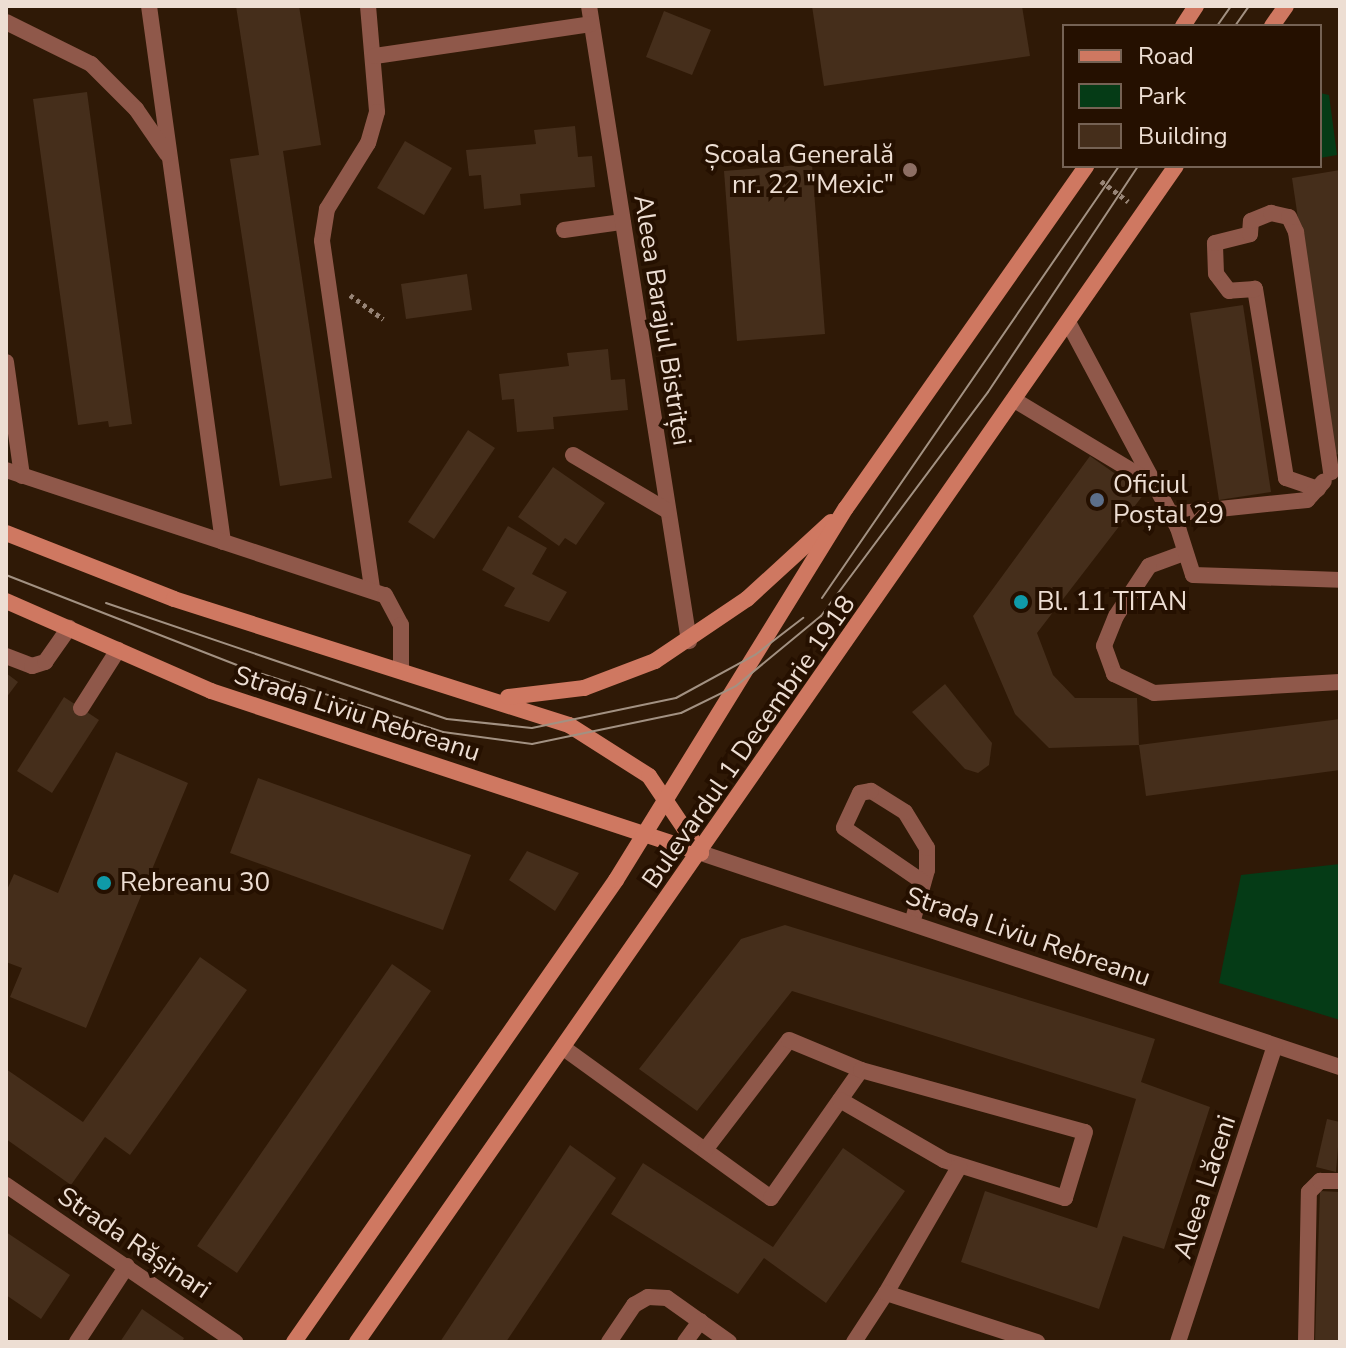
<!DOCTYPE html>
<html>
<head>
<meta charset="utf-8">
<style>
  body { margin:0 }
  #map { position:relative; width:1346px; height:1348px; overflow:hidden; background:#2f1906; font-family:"Nunito Sans",sans-serif }
  div>[style] { position:absolute }
  [style*='--x'] { left:calc(var(--x)*1px); top:calc(var(--y)*1px); width:calc(var(--w)*1px); rotate:calc(var(--a)*1deg) }
  .green>* { inset:0; background:#053b16 }
  .building>* { inset:0; background:#452e1b }
  .path>* { height:5px; margin-top:-2.5px; transform-origin:0; background:repeating-linear-gradient(90deg,#978476 0 4px,transparent 0 8px) }
  .lane>* { height:16px; margin:-8px; padding:0 8px; transform-origin:8px; border-radius:8px; background:#8f584a }
  .street>* { height:16px; margin:-8px; padding:0 8px; transform-origin:8px; border-radius:8px; background:#8f584a }
  .secondary>* { height:16px; margin:-8px; padding:0 8px; transform-origin:8px; border-radius:8px; background:#cf7861 }
  .tram>* { height:2px; margin:-1px; padding:0 1px; transform-origin:1px; border-radius:1px; background:#a29182 }
  .dots>* { width:22px; height:22px; translate:-50% -50%; box-sizing:border-box; border:4px solid #251000; border-radius:50% }
  span { translate:-50% -50%; white-space:nowrap; text-align:center; line-height:1.15; -webkit-text-stroke:8px #251000; paint-order:stroke }
  .poi-label { font-size:26px; color:#edded3 }
  .right { translate:-100% -50%; text-align:right }
  .left { translate:0 -50%; text-align:left }
  .street-label { font-size:26px; color:#edded3 }
  .frame { position:absolute; inset:0; border:8px solid #edded3; pointer-events:none }
  .legend { position:absolute; left:1062px; top:24px; width:260px; height:144px; box-sizing:border-box; background:#251000; border:2px solid #756254; margin:0; padding:10px 14px; list-style:none; font-size:24px; color:#edded3 }
  .legend li { display:flex; align-items:center; gap:16px; height:40px }
  .legend b { width:40px; border:2px solid #756254 }
</style>
</head>
<body>
<div id="map">
  <div class="green">
    <div style="clip-path:polygon(1320px 93px,1329px 95px,1337px 155px,1320px 158px)"></div>
    <div style="clip-path:polygon(1340px 864px,1340px 1020px,1219px 983px,1241px 875px)"></div>
  </div>
  <div class="building">
    <div style="clip-path:polygon(236px 6px,299px 6px,321px 145px,283px 151px,332px 478px,280px 486px,230px 159px,259px 155px)"></div>
    <div style="clip-path:polygon(812px 6px,1022px 6px,1030px 56px,824px 86px)"></div>
    <div style="clip-path:polygon(664px 11px,711px 30px,692px 75px,646px 57px)"></div>
    <div style="clip-path:polygon(87px 92px,132px 424px,109px 427px,108px 421px,78px 425px,33px 99px)"></div>
    <div style="clip-path:polygon(575px 126px,578px 157px,592px 156px,595px 187px,520px 194px,521px 205px,484px 209px,481px 175px,469px 176px,466px 150px,536px 144px,534px 130px)"></div>
    <div style="clip-path:polygon(405px 141px,452px 168px,424px 215px,377px 188px)"></div>
    <div style="clip-path:polygon(812px 164px,825px 334px,737px 341px,724px 171px)"></div>
    <div style="clip-path:polygon(1340px 170px,1340px 454px,1333px 455px,1292px 178px)"></div>
    <div style="clip-path:polygon(467px 274px,472px 310px,406px 319px,401px 284px)"></div>
    <div style="clip-path:polygon(1243px 305px,1271px 492px,1219px 500px,1190px 313px)"></div>
    <div style="clip-path:polygon(608px 349px,611px 380px,625px 379px,628px 410px,553px 417px,554px 429px,517px 432px,514px 399px,502px 400px,499px 374px,569px 366px,567px 353px)"></div>
    <div style="clip-path:polygon(468px 430px,495px 448px,434px 539px,408px 522px)"></div>
    <div style="clip-path:polygon(1090px 456px,1144px 494px,1037px 633px,1053px 675px,1075px 698px,1137px 698px,1139px 745px,1049px 748px,1015px 714px,973px 616px)"></div>
    <div style="clip-path:polygon(553px 467px,605px 503px,576px 545px,565px 538px,559px 546px,518px 517px)"></div>
    <div style="clip-path:polygon(508px 526px,547px 548px,532px 574px,567px 592px,549px 622px,504px 606px,515px 588px,482px 570px)"></div>
    <div style="clip-path:polygon(6px 673px,18px 682px,6px 698px)"></div>
    <div style="clip-path:polygon(945px 684px,992px 743px,989px 765px,978px 773px,965px 769px,912px 712px)"></div>
    <div style="clip-path:polygon(64px 697px,99px 720px,52px 793px,17px 771px)"></div>
    <div style="clip-path:polygon(1340px 719px,1340px 770px,1146px 796px,1139px 745px)"></div>
    <div style="clip-path:polygon(116px 752px,188px 783px,86px 1028px,10px 997px,22px 968px,6px 962px,6px 892px,14px 874px,58px 893px)"></div>
    <div style="clip-path:polygon(258px 778px,471px 855px,443px 930px,230px 853px)"></div>
    <div style="clip-path:polygon(527px 851px,579px 873px,555px 911px,509px 880px)"></div>
    <div style="clip-path:polygon(785px 925px,1155px 1039px,1141px 1082px,1210px 1107px,1164px 1249px,1123px 1236px,1099px 1309px,961px 1262px,985px 1191px,1097px 1228px,1136px 1099px,792px 991px,697px 1111px,639px 1069px,741px 939px)"></div>
    <div style="clip-path:polygon(200px 957px,247px 990px,130px 1155px,105px 1137px,71px 1185px,6px 1139px,6px 1069px,83px 1122px)"></div>
    <div style="clip-path:polygon(392px 964px,431px 991px,237px 1273px,197px 1246px)"></div>
    <div style="clip-path:polygon(1327px 1119px,1340px 1122px,1336px 1172px,1316px 1167px)"></div>
    <div style="clip-path:polygon(570px 1145px,616px 1178px,506px 1342px,440px 1342px)"></div>
    <div style="clip-path:polygon(843px 1148px,905px 1191px,826px 1303px,764px 1258px,738px 1294px,611px 1214px,643px 1163px,773px 1247px)"></div>
    <div style="clip-path:polygon(1320px 1191px,1340px 1192px,1340px 1342px,1315px 1342px)"></div>
    <div style="clip-path:polygon(6px 1232px,70px 1275px,41px 1319px,6px 1295px)"></div>
    <div style="clip-path:polygon(142px 1309px,184px 1338px,182px 1342px,120px 1342px)"></div>
  </div>
  <div class="path">
    <div style="--x:1101;--y:181;--w:34;--a:37"></div>
    <div style="--x:350;--y:295;--w:41;--a:36"></div>
  </div>
  <div class="lane">
    <div style="--x:564;--y:230;--w:59;--a:-7.9"></div>
    <div style="--x:1318;--y:489;--w:34;--a:-161"></div>
    <div style="--x:1286;--y:478;--w:192;--a:-99.3"></div>
    <div style="--x:1255;--y:289;--w:26;--a:176"></div>
    <div style="--x:1229;--y:291;--w:21;--a:-127"></div>
    <div style="--x:1216;--y:274;--w:31;--a:-92"></div>
    <div style="--x:1215;--y:243;--w:36;--a:-14"></div>
    <div style="--x:1250;--y:234;--w:13;--a:-86"></div>
    <div style="--x:1251;--y:221;--w:22;--a:-22"></div>
    <div style="--x:1271;--y:213;--w:18;--a:13"></div>
    <div style="--x:1289;--y:217;--w:17;--a:65"></div>
    <div style="--x:1296;--y:232;--w:243;--a:81.7"></div>
    <div style="--x:1171;--y:514;--w:137;--a:-5.9"></div>
    <div style="--x:1307;--y:500;--w:25;--a:-48"></div>
    <div style="--x:1184;--y:553;--w:37;--a:160"></div>
    <div style="--x:1149;--y:566;--w:60;--a:123.4"></div>
    <div style="--x:1116;--y:616;--w:32;--a:112"></div>
    <div style="--x:1104;--y:646;--w:30;--a:70"></div>
    <div style="--x:1114;--y:674;--w:44;--a:25.4"></div>
    <div style="--x:1154;--y:693;--w:186;--a:-3.4"></div>
    <div style="--x:6;--y:656;--w:28;--a:21"></div>
    <div style="--x:32;--y:666;--w:14;--a:-17"></div>
    <div style="--x:45;--y:662;--w:42;--a:-54.8"></div>
    <div style="--x:81;--y:708;--w:69;--a:-57.5"></div>
    <div style="--x:912;--y:923;--w:55;--a:-74.2"></div>
    <div style="--x:927;--y:870;--w:22;--a:-90"></div>
    <div style="--x:927;--y:848;--w:42;--a:-121.4"></div>
    <div style="--x:905;--y:812;--w:40;--a:-148"></div>
    <div style="--x:871;--y:791;--w:11;--a:170"></div>
    <div style="--x:860;--y:793;--w:38;--a:115"></div>
    <div style="--x:844;--y:828;--w:96;--a:34.4"></div>
    <div style="--x:565;--y:1049;--w:254;--a:35.9"></div>
    <div style="--x:771;--y:1198;--w:156;--a:-54.9"></div>
    <div style="--x:705;--y:1150;--w:138;--a:-52.6"></div>
    <div style="--x:789;--y:1040;--w:78;--a:22.6"></div>
    <div style="--x:861;--y:1070;--w:232;--a:15.5"></div>
    <div style="--x:1085;--y:1132;--w:69;--a:106.9"></div>
    <div style="--x:1065;--y:1198;--w:127;--a:-162.6"></div>
    <div style="--x:944;--y:1160;--w:120;--a:-150"></div>
    <div style="--x:886;--y:1293;--w:146;--a:-59.9"></div>
    <div style="--x:77;--y:1342;--w:91;--a:-56.7"></div>
    <div style="--x:609;--y:1342;--w:45;--a:-56"></div>
    <div style="--x:634;--y:1305;--w:16;--a:-30"></div>
    <div style="--x:648;--y:1297;--w:19;--a:3"></div>
    <div style="--x:667;--y:1298;--w:76;--a:35.4"></div>
    <div style="--x:685;--y:1342;--w:26;--a:-54"></div>
    <div style="--x:1306;--y:1342;--w:150;--a:-88.9"></div>
    <div style="--x:1309;--y:1192;--w:16;--a:-45"></div>
    <div style="--x:1320;--y:1181;--w:20;--a:0"></div>
  </div>
  <div class="street">
    <div style="--x:149;--y:6;--w:541;--a:82.14"></div>
    <div style="--x:368;--y:6;--w:106;--a:85.1"></div>
    <div style="--x:377;--y:112;--w:32;--a:106"></div>
    <div style="--x:368;--y:143;--w:78;--a:121.8"></div>
    <div style="--x:327;--y:209;--w:32;--a:99"></div>
    <div style="--x:322;--y:241;--w:353;--a:81.8"></div>
    <div style="--x:589;--y:6;--w:643;--a:81.05"></div>
    <div style="--x:6;--y:22;--w:95;--a:26.3"></div>
    <div style="--x:91;--y:64;--w:64;--a:45"></div>
    <div style="--x:136;--y:109;--w:55;--a:55.4"></div>
    <div style="--x:375;--y:56;--w:218;--a:-8.4"></div>
    <div style="--x:1068;--y:322;--w:234;--a:61.9"></div>
    <div style="--x:1178;--y:528;--w:49;--a:72.3"></div>
    <div style="--x:1193;--y:575;--w:147;--a:1.9"></div>
    <div style="--x:6;--y:362;--w:115;--a:82"></div>
    <div style="--x:1016;--y:401;--w:162;--a:31.1"></div>
    <div style="--x:573;--y:455;--w:108;--a:30.6"></div>
    <div style="--x:6;--y:470;--w:399;--a:18.3"></div>
    <div style="--x:385;--y:595;--w:34;--a:62"></div>
    <div style="--x:401;--y:625;--w:43;--a:90"></div>
    <div style="--x:701;--y:853;--w:674;--a:18.52"></div>
    <div style="--x:6;--y:1185;--w:278;--a:34.4"></div>
    <div style="--x:854;--y:1342;--w:59;--a:-56.9"></div>
    <div style="--x:886;--y:1293;--w:159;--a:18"></div>
    <div style="--x:1178;--y:1342;--w:311;--a:-71.9"></div>
  </div>
  <div class="secondary">
    <div style="--x:1183;--y:26;--w:24;--a:-57"></div>
    <div style="--x:1272;--y:26;--w:24;--a:-55"></div>
    <div style="--x:6;--y:533;--w:180;--a:21.4"></div>
    <div style="--x:174;--y:599;--w:415;--a:17.7"></div>
    <div style="--x:569;--y:725;--w:95;--a:32.5"></div>
    <div style="--x:649;--y:776;--w:93;--a:56"></div>
    <div style="--x:6;--y:601;--w:224;--a:23.7"></div>
    <div style="--x:211;--y:691;--w:516;--a:18.29"></div>
    <div style="--x:508;--y:697;--w:77;--a:-6.8"></div>
    <div style="--x:584;--y:688;--w:76;--a:-20.8"></div>
    <div style="--x:655;--y:661;--w:111;--a:-34"></div>
    <div style="--x:747;--y:599;--w:114;--a:-42.5"></div>
    <div style="--x:294;--y:1342;--w:563;--a:-55.12"></div>
    <div style="--x:616;--y:880;--w:437;--a:-58.3"></div>
    <div style="--x:846;--y:508;--w:418;--a:-54.9"></div>
    <div style="--x:357;--y:1342;--w:1433;--a:-55.15"></div>
  </div>
  <div class="tram">
    <div style="--x:1217;--y:26;--w:24;--a:-55"></div>
    <div style="--x:1235;--y:26;--w:24;--a:-55"></div>
    <div style="--x:6;--y:575;--w:256;--a:21.3"></div>
    <div style="--x:244;--y:668;--w:209;--a:17.8"></div>
    <div style="--x:443;--y:732;--w:90;--a:7.7"></div>
    <div style="--x:532;--y:744;--w:152;--a:-11.8"></div>
    <div style="--x:681;--y:713;--w:61;--a:-26.1"></div>
    <div style="--x:736;--y:686;--w:110;--a:-39.5"></div>
    <div style="--x:821;--y:616;--w:279;--a:-53.3"></div>
    <div style="--x:988;--y:392;--w:271;--a:-56.4"></div>
    <div style="--x:822;--y:598;--w:524;--a:-55.49"></div>
    <div style="--x:106;--y:603;--w:360;--a:18.8"></div>
    <div style="--x:447;--y:719;--w:85;--a:6"></div>
    <div style="--x:532;--y:728;--w:147;--a:-11.8"></div>
    <div style="--x:676;--y:698;--w:90;--a:-28.6"></div>
    <div style="--x:755;--y:655;--w:61;--a:-37.6"></div>
  </div>
  <div class="dots">
    <div style="left:910px;top:170px;background:#8d6e63"></div>
    <div style="left:1097px;top:500px;background:#5c6f8a"></div>
    <div style="left:1021px;top:602px;background:#0f9aa8"></div>
    <div style="left:104px;top:883px;background:#0f9aa8"></div>
  </div>
  <div class="poi-label">
    <span class="right" style="left:894px;top:170px">Școala Generală<br>nr. 22 "Mexic"</span>
    <span class="left" style="left:1113px;top:500px">Oficiul<br>Poștal 29</span>
    <span class="left" style="left:1037px;top:602px">Bl. 11 TITAN</span>
    <span class="left" style="left:120px;top:883px">Rebreanu 30</span>
  </div>
  <div class="street-label">
    <span style="left:662px;top:320px;rotate:81deg">Aleea Barajul Bistriței</span>
    <span style="left:357px;top:714px;rotate:18deg">Strada Liviu Rebreanu</span>
    <span style="left:749px;top:742px;rotate:-55deg">Bulevardul 1 Decembrie 1918</span>
    <span style="left:1028px;top:937px;rotate:19deg">Strada Liviu Rebreanu</span>
    <span style="left:1205px;top:1187px;rotate:-72deg">Aleea Lăceni</span>
    <span style="left:134px;top:1243px;rotate:34deg">Strada Rășinari</span>
  </div>
  <div class="frame"></div>
  <ul class="legend">
  <li><b style="height:10px;background:#cf7861"></b>Road</li>
  <li><b style="height:22px;background:#053b16"></b>Park</li>
  <li><b style="height:22px;background:#452e1b"></b>Building</li>
  </ul>
</div>
</body>
</html>
